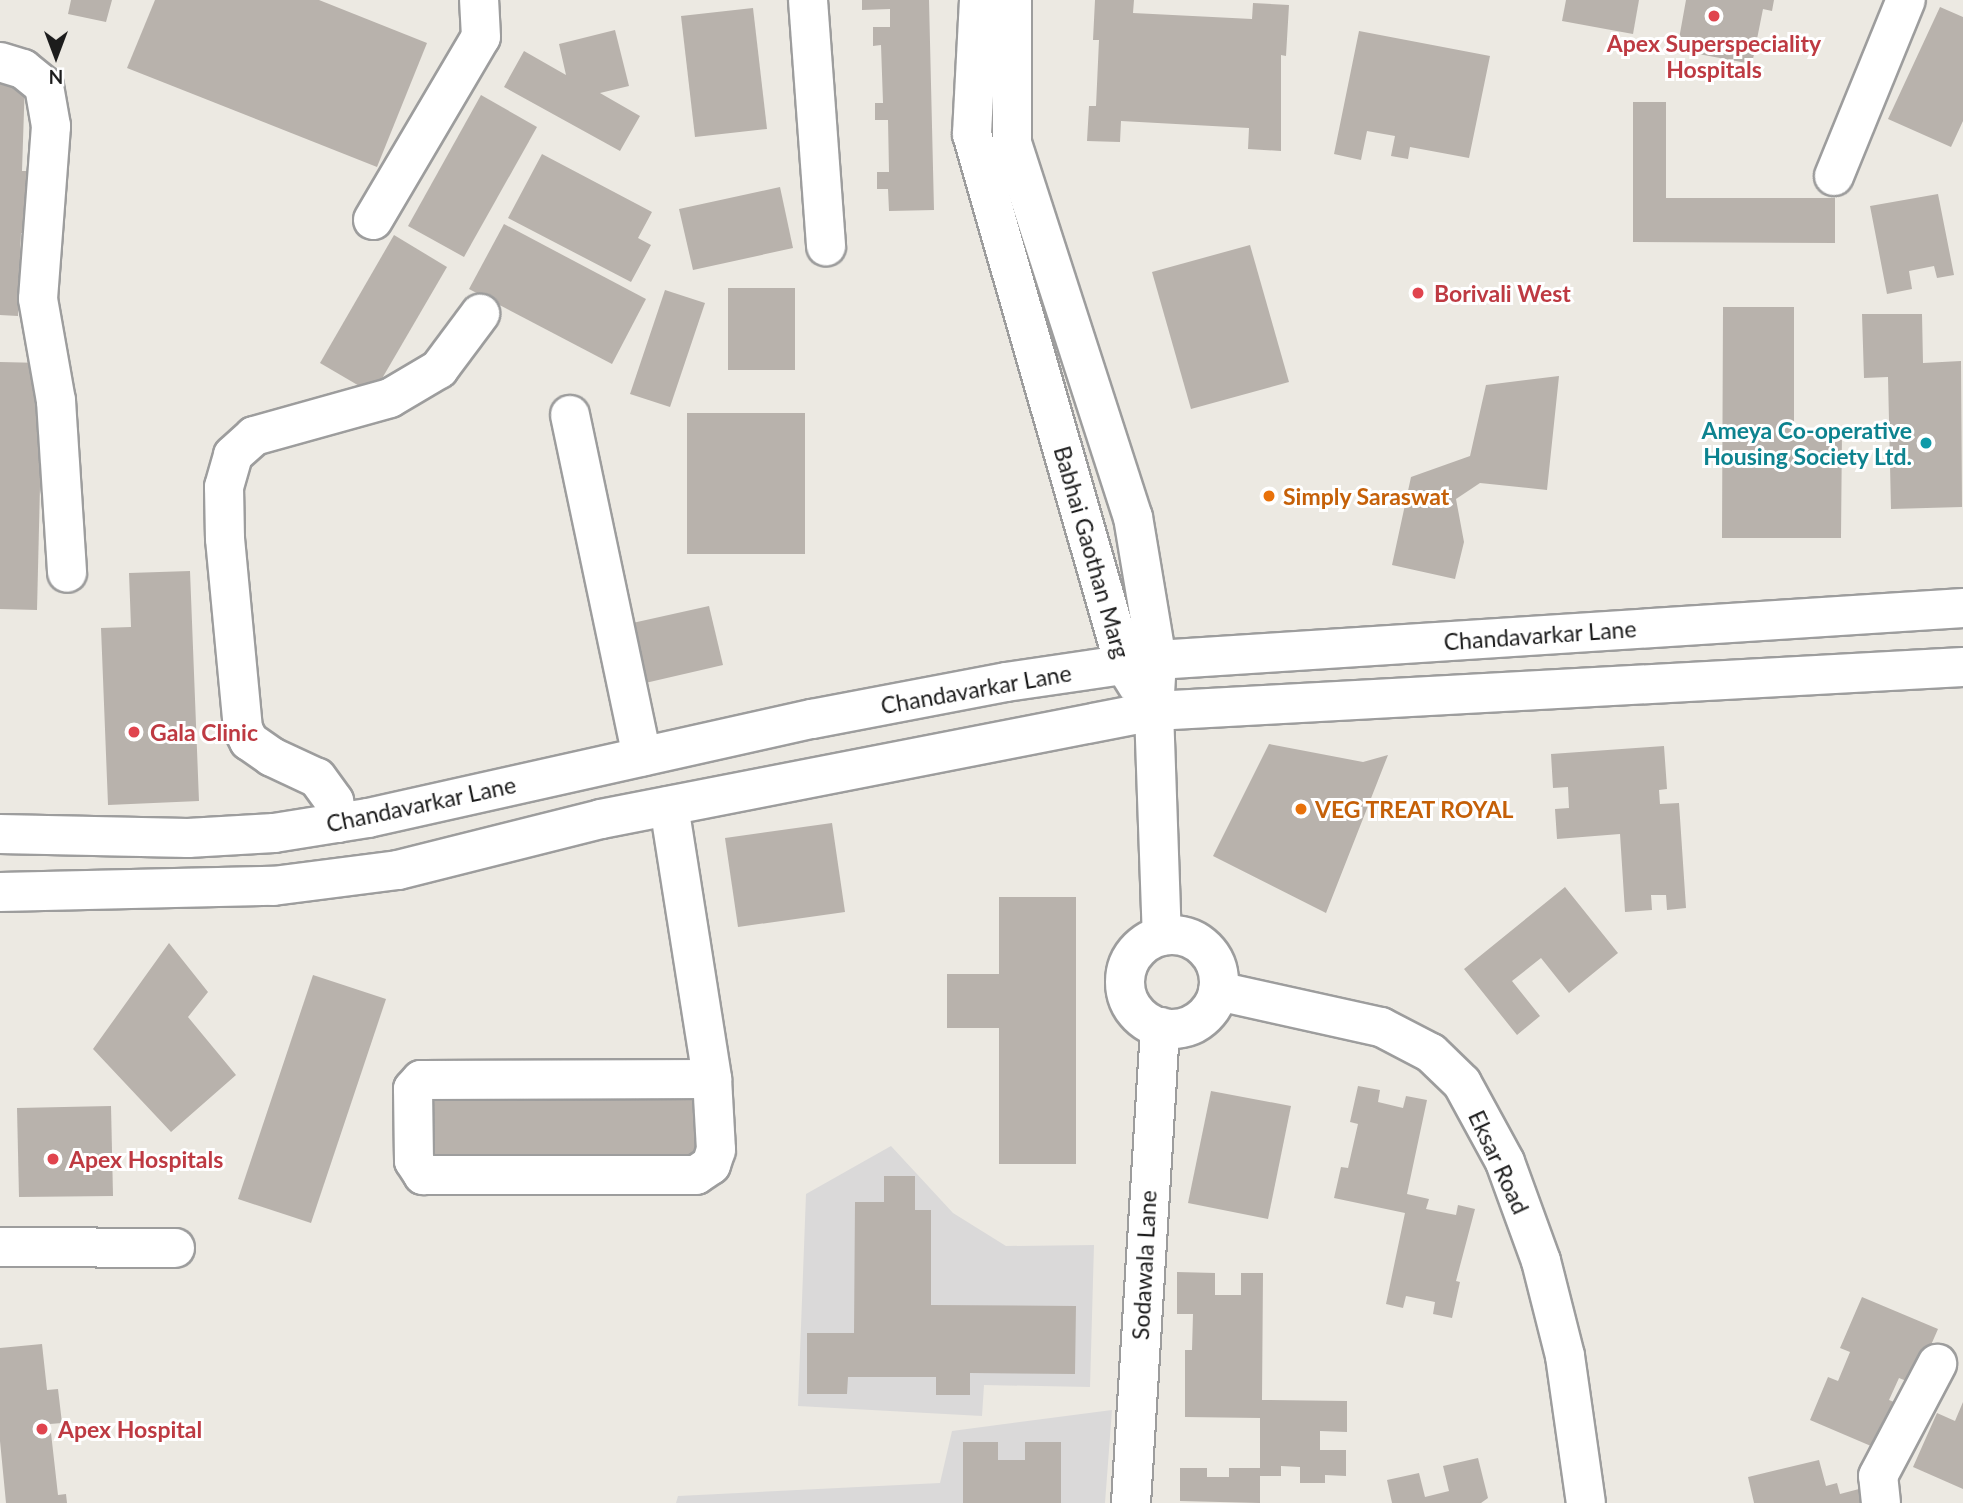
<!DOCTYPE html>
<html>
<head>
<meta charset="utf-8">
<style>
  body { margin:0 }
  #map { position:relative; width:1963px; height:1503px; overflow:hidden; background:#ece9e2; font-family:Lato,sans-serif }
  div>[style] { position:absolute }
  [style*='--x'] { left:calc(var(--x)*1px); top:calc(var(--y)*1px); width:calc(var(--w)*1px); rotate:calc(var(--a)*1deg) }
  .residential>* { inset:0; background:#dad9d9 }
  .building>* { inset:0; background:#b8b2ac }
  .roads { filter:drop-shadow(2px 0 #9d9d9d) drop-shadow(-2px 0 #9d9d9d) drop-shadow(0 2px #9d9d9d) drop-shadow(0 -2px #9d9d9d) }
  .minor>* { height:38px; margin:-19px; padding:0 19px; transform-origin:19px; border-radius:19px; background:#fff }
  .minor>.ring { margin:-19px; padding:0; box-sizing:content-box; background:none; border:38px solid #fff; border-radius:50% }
  .dots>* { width:19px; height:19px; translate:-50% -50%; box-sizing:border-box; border:4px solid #fff; border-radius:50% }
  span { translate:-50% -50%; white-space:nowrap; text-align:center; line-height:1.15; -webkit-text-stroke:6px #fff; paint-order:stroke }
  .health-label { font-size:23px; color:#be3a42; font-weight:700 }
  .left { translate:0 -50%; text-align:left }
  .culture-label { font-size:23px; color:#0d838f; font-weight:700 }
  .right { translate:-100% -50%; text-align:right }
  .food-label { font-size:23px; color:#c56008; font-weight:700 }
  .street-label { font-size:23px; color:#1c1c1c }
  .north { position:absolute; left:21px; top:21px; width:70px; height:70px; -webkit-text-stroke:5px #fff; paint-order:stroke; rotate:180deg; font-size:19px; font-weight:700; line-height:28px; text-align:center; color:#1c1c1c }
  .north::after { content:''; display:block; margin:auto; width:24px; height:32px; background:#1c1c1c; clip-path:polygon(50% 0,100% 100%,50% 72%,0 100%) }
</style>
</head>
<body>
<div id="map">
  <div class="residential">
    <div style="clip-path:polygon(891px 1146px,953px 1213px,1006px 1246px,1094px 1245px,1090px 1387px,984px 1385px,982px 1416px,798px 1406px,806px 1194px)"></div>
    <div style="clip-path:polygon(1112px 1410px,1105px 1503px,676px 1503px,678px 1496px,940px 1483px,952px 1431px)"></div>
  </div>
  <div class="building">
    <div style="clip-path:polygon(71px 0,112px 0,106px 22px,68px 14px)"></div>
    <div style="clip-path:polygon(155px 0,319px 0,427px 43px,377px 167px,127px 68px)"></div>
    <div style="clip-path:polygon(862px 0,929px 0,934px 210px,889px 211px,888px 189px,877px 189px,877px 172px,889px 172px,888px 120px,875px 120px,875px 103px,883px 103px,881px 45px,873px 46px,873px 27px,890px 27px,890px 9px,862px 10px)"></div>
    <div style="clip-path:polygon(1095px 0,1134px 0,1133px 13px,1252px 19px,1253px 3px,1289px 5px,1286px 56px,1281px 55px,1281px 151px,1248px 149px,1249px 128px,1121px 121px,1120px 142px,1087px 141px,1089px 106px,1096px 106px,1099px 40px,1093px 40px)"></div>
    <div style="clip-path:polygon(1566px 0,1639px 0,1633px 34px,1562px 21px)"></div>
    <div style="clip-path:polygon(1686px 0,1774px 0,1772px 11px,1763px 9px,1752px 64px,1677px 50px)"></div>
    <div style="clip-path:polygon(1940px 7px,1963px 17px,1963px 121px,1951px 147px,1888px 119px)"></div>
    <div style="clip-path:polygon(753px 8px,767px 129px,695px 137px,681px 16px)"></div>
    <div style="clip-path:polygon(615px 30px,629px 86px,600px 93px,640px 116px,620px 151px,504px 87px,524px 51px,566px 75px,559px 44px)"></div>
    <div style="clip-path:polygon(1359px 31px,1490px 56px,1469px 158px,1410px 147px,1408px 159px,1391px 156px,1395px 136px,1367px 131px,1361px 160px,1334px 154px)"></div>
    <div style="clip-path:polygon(0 80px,25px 80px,22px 171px,33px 171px,31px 233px,21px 233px,18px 316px,0 315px)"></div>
    <div style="clip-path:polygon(481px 95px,537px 127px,464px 257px,408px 226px)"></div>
    <div style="clip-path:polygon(1633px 102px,1666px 102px,1666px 198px,1835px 198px,1835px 243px,1633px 242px)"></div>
    <div style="clip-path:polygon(542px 154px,652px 212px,638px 238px,651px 245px,631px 282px,508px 218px)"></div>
    <div style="clip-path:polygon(780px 187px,793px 248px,693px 270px,679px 209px)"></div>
    <div style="clip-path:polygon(1938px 194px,1954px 275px,1937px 278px,1934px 266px,1909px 271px,1912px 289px,1887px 294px,1870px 206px)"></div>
    <div style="clip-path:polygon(504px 224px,646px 299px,612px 364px,469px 289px)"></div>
    <div style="clip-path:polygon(394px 235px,447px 267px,373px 394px,320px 363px)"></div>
    <div style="clip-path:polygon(1250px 245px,1289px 382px,1191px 409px,1152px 272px)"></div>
    <div style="clip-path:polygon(728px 288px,795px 288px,795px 370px,728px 370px)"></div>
    <div style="clip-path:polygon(665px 290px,705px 303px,670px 407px,630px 394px)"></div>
    <div style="clip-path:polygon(1723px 307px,1794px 307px,1794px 430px,1842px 430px,1841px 538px,1722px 538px)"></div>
    <div style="clip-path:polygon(1862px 314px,1922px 314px,1923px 363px,1961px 361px,1962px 507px,1891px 509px,1888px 377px,1864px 378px)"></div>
    <div style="clip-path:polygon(0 362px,43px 363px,37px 610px,0 609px)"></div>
    <div style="clip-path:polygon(1559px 376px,1547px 490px,1480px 483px,1456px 499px,1464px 542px,1455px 579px,1392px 565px,1411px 477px,1470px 456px,1486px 385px)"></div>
    <div style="clip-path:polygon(687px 413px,805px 413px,805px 554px,687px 554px)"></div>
    <div style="clip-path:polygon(190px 571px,199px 801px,108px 805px,101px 628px,131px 627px,129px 573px)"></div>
    <div style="clip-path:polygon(709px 606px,723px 665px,641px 684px,628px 624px)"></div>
    <div style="clip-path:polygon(1269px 744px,1363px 762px,1388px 755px,1326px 913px,1213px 856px)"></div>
    <div style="clip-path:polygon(1664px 746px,1667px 789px,1659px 790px,1660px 804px,1679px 803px,1686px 908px,1667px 910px,1666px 895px,1651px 895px,1652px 910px,1625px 912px,1620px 834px,1557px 839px,1555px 809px,1569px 808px,1568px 787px,1553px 788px,1551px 754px)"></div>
    <div style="clip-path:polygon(832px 823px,845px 912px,738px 927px,725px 838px)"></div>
    <div style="clip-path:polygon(1565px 887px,1618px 953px,1569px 993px,1541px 958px,1512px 981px,1540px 1016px,1517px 1035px,1464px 969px)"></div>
    <div style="clip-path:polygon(999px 897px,1076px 897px,1076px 1164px,999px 1164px,999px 1028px,947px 1028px,947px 974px,999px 974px)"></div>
    <div style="clip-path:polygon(169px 943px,208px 992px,188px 1017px,236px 1075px,171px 1132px,93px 1049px)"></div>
    <div style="clip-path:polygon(313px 975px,386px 999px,311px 1223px,238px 1199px)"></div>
    <div style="clip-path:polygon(1358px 1086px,1380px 1090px,1378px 1102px,1403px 1108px,1406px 1096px,1427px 1100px,1407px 1194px,1429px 1199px,1426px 1209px,1456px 1215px,1458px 1205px,1475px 1209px,1456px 1281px,1460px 1282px,1452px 1318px,1433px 1314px,1435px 1302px,1406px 1296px,1403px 1308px,1386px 1304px,1405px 1213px,1334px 1198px,1341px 1167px,1348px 1168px,1358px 1124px,1350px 1122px)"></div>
    <div style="clip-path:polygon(1211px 1091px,1291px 1106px,1268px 1219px,1188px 1203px)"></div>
    <div style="clip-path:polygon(697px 1095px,696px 1168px,420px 1167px,421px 1099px)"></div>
    <div style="clip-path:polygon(111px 1106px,113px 1196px,19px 1197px,17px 1108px)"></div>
    <div style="clip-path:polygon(884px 1176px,915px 1176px,915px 1210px,931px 1210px,931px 1305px,1076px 1306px,1075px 1374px,970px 1373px,970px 1395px,936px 1395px,936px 1377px,848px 1377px,847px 1394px,807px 1394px,807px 1333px,854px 1333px,855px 1202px,884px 1202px)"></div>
    <div style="clip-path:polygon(1177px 1272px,1215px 1273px,1215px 1295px,1241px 1295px,1241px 1273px,1263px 1273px,1262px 1400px,1347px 1401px,1347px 1432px,1320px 1431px,1320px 1450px,1346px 1450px,1346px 1476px,1325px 1475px,1325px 1483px,1300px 1483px,1300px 1467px,1281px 1466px,1281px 1476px,1260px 1476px,1260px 1503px,1180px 1501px,1180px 1468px,1207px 1468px,1207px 1477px,1229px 1477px,1229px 1468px,1260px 1468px,1260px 1418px,1185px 1417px,1185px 1350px,1192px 1350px,1193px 1314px,1177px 1314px)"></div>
    <div style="clip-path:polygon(1862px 1297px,1938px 1329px,1914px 1384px,1899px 1378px,1889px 1400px,1904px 1406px,1885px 1452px,1810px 1420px,1828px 1377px,1838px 1381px,1850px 1352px,1840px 1348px)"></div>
    <div style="clip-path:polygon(42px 1344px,47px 1390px,58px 1389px,62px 1423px,50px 1424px,58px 1495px,66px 1494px,67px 1503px,6px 1503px,0 1441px,0 1348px)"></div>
    <div style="clip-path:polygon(1963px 1402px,1963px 1489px,1913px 1467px,1937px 1413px,1955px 1421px)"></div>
    <div style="clip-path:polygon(963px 1442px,998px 1442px,998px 1460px,1025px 1460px,1025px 1442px,1061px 1442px,1061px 1503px,963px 1503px)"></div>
    <div style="clip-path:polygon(1478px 1458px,1488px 1498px,1481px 1503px,1392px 1503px,1387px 1480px,1419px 1473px,1425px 1497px,1449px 1491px,1443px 1466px)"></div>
    <div style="clip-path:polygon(1819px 1460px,1826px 1486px,1837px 1483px,1840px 1494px,1859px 1489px,1862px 1503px,1754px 1503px,1748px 1477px)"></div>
  </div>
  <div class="roads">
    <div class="minor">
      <div style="--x:808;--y:0;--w:247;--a:85.8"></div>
      <div style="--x:979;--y:0;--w:134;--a:93"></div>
      <div style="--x:972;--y:134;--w:551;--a:74"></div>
      <div style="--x:1124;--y:664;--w:26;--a:58"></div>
      <div style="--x:1012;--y:0;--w:143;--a:90"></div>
      <div style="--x:1012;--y:143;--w:393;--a:72.1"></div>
      <div style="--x:1133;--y:517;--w:145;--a:80.5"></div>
      <div style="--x:1157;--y:660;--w:51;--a:93.4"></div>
      <div style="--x:1154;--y:711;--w:225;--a:88"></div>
      <div style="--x:0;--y:62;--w:24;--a:17"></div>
      <div style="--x:23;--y:69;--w:27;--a:39"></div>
      <div style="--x:44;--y:86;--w:41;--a:80.1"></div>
      <div style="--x:51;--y:126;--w:173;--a:94.3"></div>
      <div style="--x:38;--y:299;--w:104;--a:80"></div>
      <div style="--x:56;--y:401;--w:172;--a:86.3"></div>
      <div style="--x:1834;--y:176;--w:190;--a:-67.8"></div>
      <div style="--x:373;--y:220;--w:212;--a:-59.5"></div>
      <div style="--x:481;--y:37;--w:37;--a:-93"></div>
      <div style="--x:570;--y:415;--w:349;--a:78.1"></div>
      <div style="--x:669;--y:806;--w:276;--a:81"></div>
      <div style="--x:712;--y:1079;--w:291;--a:179.8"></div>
      <div style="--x:421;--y:1080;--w:12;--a:132"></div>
      <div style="--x:413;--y:1089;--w:72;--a:89.2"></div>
      <div style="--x:414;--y:1161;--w:17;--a:57"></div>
      <div style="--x:423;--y:1175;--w:273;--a:0"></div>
      <div style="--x:696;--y:1175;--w:18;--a:-34"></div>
      <div style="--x:711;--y:1165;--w:16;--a:-72"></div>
      <div style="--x:716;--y:1150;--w:71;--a:-93.2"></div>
      <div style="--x:338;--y:823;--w:22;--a:-100"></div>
      <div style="--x:334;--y:801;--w:29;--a:-126"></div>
      <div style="--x:317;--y:778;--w:50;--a:-155"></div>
      <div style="--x:272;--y:757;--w:28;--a:-145"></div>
      <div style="--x:249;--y:741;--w:13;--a:-117"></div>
      <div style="--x:243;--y:729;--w:191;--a:-95.4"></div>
      <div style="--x:225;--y:539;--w:52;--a:-91.1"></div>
      <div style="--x:224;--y:487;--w:33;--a:-74"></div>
      <div style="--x:233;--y:455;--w:28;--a:-42"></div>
      <div style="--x:254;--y:436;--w:141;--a:-15.6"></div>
      <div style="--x:390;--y:398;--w:57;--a:-30.6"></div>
      <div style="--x:439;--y:369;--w:69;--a:-53.3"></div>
      <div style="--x:0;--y:834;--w:188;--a:1.2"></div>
      <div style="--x:188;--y:838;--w:86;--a:-3.3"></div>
      <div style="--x:274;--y:833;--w:95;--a:-9.1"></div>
      <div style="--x:368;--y:818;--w:455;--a:-12.6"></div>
      <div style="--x:812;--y:719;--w:197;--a:-10.8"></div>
      <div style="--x:1006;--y:682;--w:153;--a:-8.3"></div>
      <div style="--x:1157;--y:660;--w:808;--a:-3.69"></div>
      <div style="--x:0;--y:892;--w:273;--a:-1.3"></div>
      <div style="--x:273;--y:886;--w:126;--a:-7.3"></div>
      <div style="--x:398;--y:870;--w:209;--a:-14.1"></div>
      <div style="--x:601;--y:819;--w:563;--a:-11.05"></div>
      <div style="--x:1154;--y:711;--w:810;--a:-3.11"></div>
      <div class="ring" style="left:1125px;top:935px;width:56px;height:56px"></div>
      <div style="--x:1218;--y:991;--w:167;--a:12.5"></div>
      <div style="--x:1381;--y:1027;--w:56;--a:27.5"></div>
      <div style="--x:1431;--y:1053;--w:43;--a:44.1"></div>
      <div style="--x:1462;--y:1083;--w:90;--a:61.4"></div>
      <div style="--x:1505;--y:1162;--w:105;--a:70"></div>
      <div style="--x:1541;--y:1261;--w:98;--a:75.8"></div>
      <div style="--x:1565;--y:1356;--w:148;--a:81.9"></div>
      <div style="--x:0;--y:1247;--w:175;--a:0.3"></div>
      <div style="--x:1131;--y:1503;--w:477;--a:-86.5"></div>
      <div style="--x:1881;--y:1503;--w:27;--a:-96"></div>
      <div style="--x:1878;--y:1476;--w:127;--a:-62.2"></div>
    </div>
  </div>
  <div class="dots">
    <div style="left:1714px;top:16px;background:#e0444e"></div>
    <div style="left:1418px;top:293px;background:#e0444e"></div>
    <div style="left:1926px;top:443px;background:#0f9aa8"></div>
    <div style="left:1269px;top:496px;background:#e8710a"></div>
    <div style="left:134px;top:732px;background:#e0444e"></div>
    <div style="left:1301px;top:809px;background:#e8710a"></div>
    <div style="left:53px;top:1159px;background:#e0444e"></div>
    <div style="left:42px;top:1429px;background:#e0444e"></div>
  </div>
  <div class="health-label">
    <span style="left:1714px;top:56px">Apex Superspeciality<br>Hospitals</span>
    <span class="left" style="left:1434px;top:293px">Borivali West</span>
    <span class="left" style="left:150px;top:732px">Gala Clinic</span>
    <span class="left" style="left:69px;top:1159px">Apex Hospitals</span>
    <span class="left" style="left:58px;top:1429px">Apex Hospital</span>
  </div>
  <div class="culture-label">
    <span class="right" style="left:1912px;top:443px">Ameya Co-operative<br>Housing Society Ltd.</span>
  </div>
  <div class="food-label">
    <span class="left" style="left:1283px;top:496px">Simply Saraswat</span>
    <span class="left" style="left:1315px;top:809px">VEG TREAT ROYAL</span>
  </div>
  <div class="street-label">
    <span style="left:1092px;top:552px;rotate:74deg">Babhai Gaothan Marg</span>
    <span style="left:1540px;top:635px;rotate:-4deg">Chandavarkar Lane</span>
    <span style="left:976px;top:689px;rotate:-10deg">Chandavarkar Lane</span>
    <span style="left:421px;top:804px;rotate:-12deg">Chandavarkar Lane</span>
    <span style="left:1499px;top:1162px;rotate:65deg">Eksar Road</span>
    <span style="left:1144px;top:1265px;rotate:-87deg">Sodawala Lane</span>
  </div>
  <div class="north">N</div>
</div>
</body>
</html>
